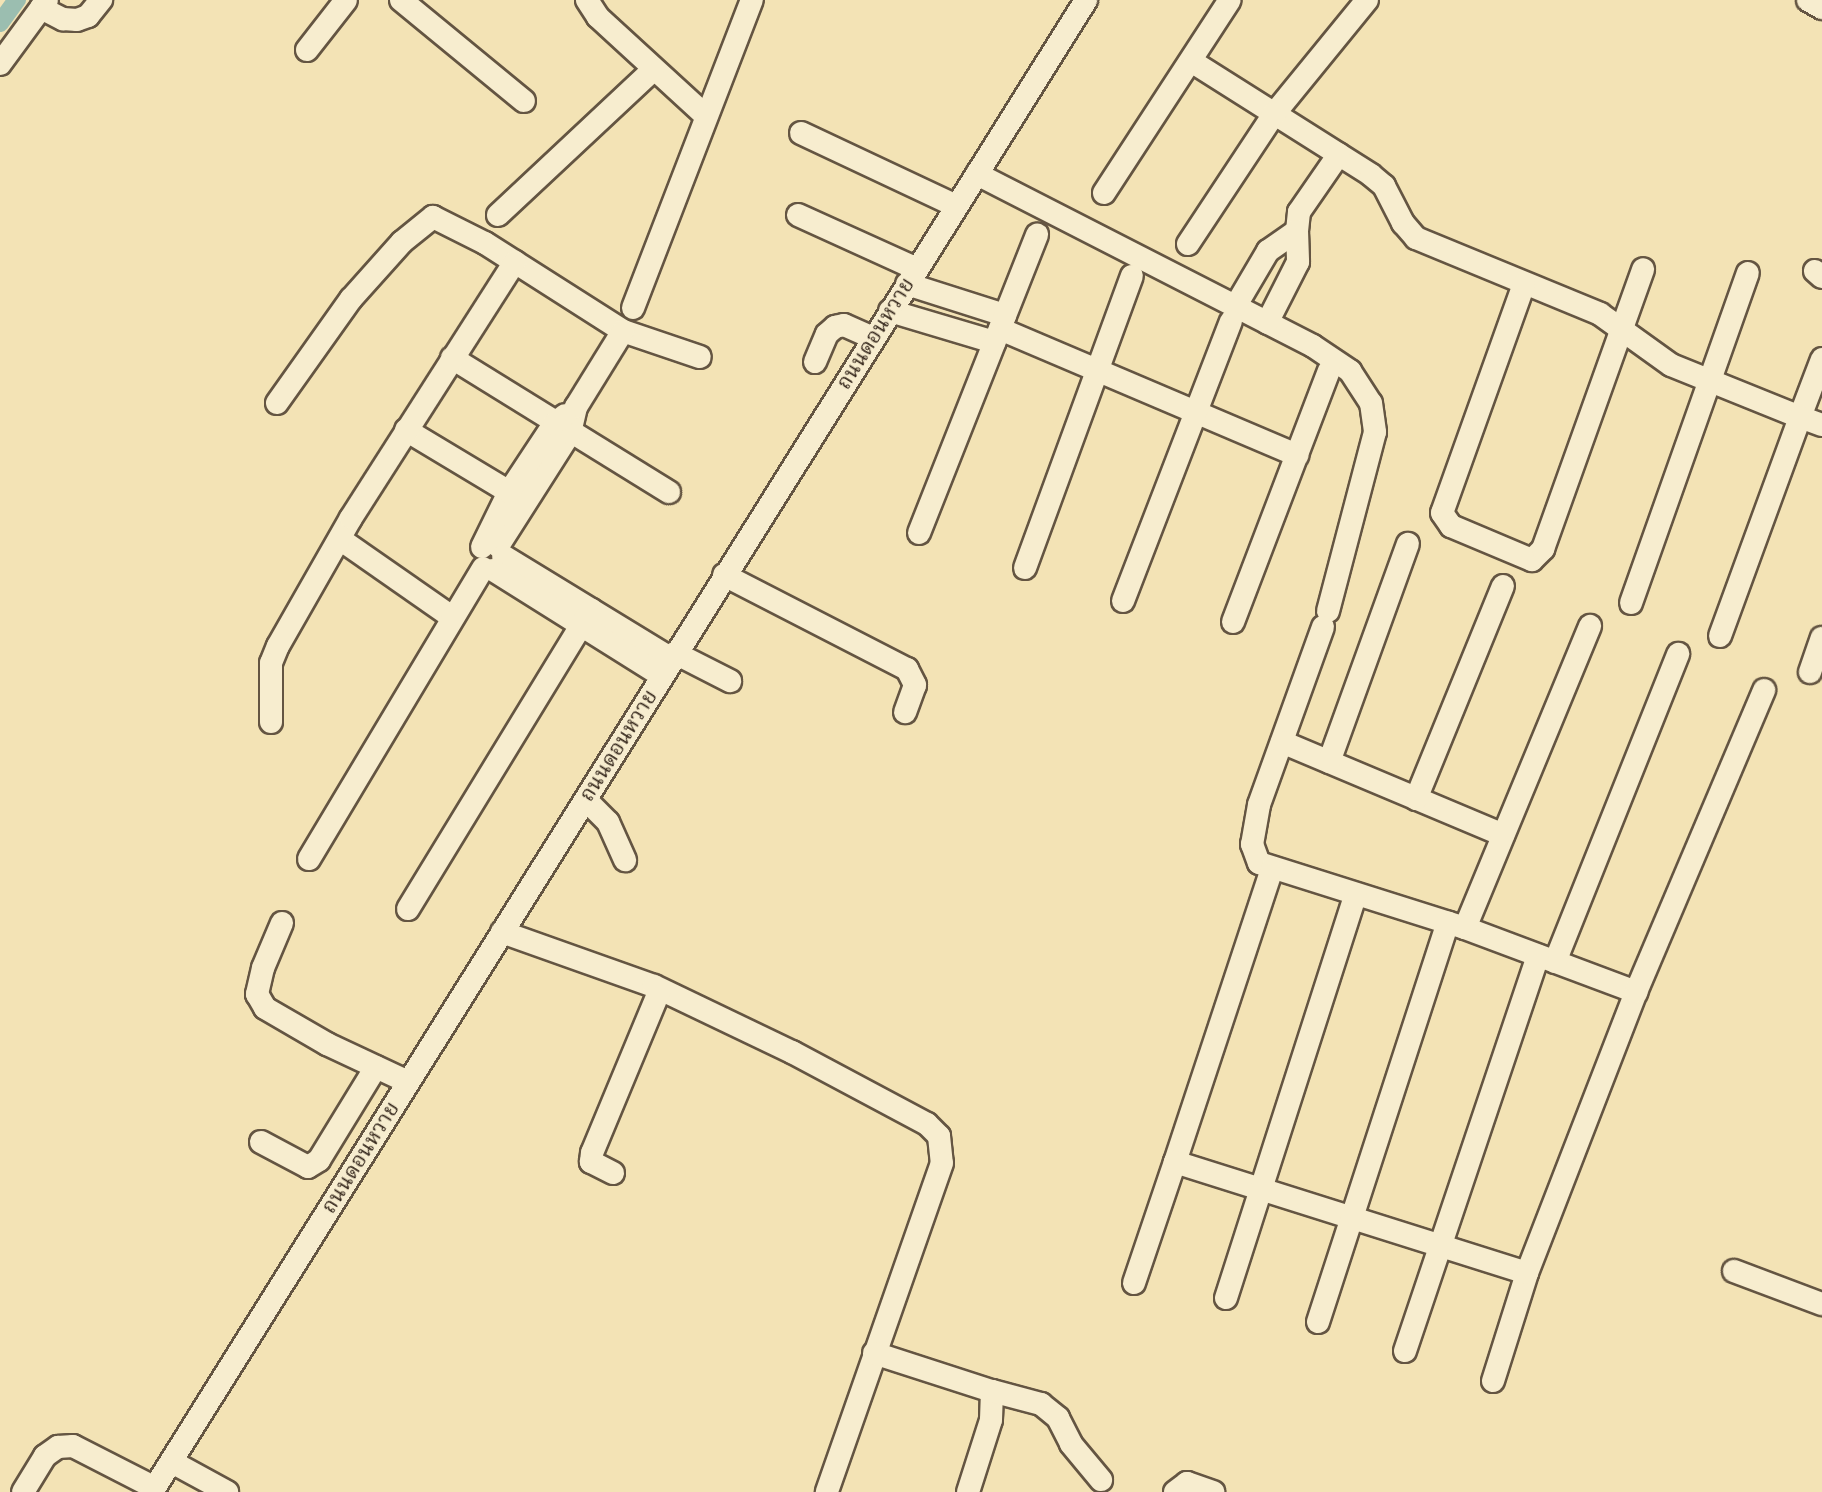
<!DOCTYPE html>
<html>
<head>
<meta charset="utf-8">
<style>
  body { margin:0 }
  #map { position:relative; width:1822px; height:1492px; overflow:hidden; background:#f3e3b5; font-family:Cardo,"Noto Serif Thai",serif }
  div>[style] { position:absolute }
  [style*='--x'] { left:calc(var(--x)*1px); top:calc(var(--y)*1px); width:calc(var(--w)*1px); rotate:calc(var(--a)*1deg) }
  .canal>* { height:18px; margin:-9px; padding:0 9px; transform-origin:9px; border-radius:9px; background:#9bbeb0 }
  .roads { filter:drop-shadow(2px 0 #645542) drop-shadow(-2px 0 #645542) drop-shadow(0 2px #645542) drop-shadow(0 -2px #645542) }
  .minor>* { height:22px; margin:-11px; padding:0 11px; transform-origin:11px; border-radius:11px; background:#f7edcf }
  span { translate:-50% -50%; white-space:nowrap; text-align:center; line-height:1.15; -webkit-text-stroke:6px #f7edcf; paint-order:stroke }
  .street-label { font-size:21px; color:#34261b }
</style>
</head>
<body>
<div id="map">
  <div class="canal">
    <div style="--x:0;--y:23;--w:29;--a:-54"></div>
  </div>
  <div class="roads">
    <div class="minor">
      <div style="--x:401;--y:0;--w:159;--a:39.4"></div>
      <div style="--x:587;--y:0;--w:20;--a:57"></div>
      <div style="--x:598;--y:17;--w:147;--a:42.5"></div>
      <div style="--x:1808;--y:0;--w:16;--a:30"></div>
      <div style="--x:41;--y:8;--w:25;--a:27"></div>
      <div style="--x:63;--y:19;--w:14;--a:4"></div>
      <div style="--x:77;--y:20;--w:12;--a:-20"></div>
      <div style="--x:88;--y:16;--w:21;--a:-51"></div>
      <div style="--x:307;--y:50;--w:63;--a:-52"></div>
      <div style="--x:1191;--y:61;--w:213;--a:32.3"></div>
      <div style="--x:1371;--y:175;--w:17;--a:40"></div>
      <div style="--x:1384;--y:186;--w:42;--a:62.8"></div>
      <div style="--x:1403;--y:223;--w:20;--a:49"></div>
      <div style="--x:1416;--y:238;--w:199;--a:22.4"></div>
      <div style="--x:1600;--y:314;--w:87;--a:35.7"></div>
      <div style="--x:1671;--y:365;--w:139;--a:22"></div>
      <div style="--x:1800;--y:417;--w:62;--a:-69.2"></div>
      <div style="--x:0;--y:64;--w:79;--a:-53.7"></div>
      <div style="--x:801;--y:133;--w:171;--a:25.2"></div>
      <div style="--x:977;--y:174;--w:377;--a:27.1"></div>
      <div style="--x:1313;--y:346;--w:45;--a:34"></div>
      <div style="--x:1350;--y:371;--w:38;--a:57"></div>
      <div style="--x:1371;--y:403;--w:29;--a:82"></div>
      <div style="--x:1375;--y:432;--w:185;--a:104.7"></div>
      <div style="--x:1104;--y:193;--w:230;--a:-56.9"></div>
      <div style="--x:498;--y:215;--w:212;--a:-43.1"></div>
      <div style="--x:798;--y:215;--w:131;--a:24.4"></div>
      <div style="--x:1297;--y:231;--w:19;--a:-84"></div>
      <div style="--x:1299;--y:212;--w:70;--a:-55.4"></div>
      <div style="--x:1188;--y:244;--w:156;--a:-56.5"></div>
      <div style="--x:1274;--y:114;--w:147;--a:-50.8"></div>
      <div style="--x:1815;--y:271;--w:9;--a:41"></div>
      <div style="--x:907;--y:284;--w:103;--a:17.6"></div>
      <div style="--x:1524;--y:284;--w:243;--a:109.7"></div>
      <div style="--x:1442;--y:513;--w:16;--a:55"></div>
      <div style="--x:1451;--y:526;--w:88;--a:22.8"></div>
      <div style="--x:1532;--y:560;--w:16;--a:-45"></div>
      <div style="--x:1543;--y:549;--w:297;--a:-70.3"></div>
      <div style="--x:1235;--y:307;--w:65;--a:-59.5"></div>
      <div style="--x:1268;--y:251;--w:35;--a:-35"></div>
      <div style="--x:1297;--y:231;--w:31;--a:88"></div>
      <div style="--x:1298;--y:262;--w:68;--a:116.9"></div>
      <div style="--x:633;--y:308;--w:330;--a:-68.9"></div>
      <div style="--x:890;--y:311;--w:109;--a:16.6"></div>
      <div style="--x:1000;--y:329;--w:323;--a:23"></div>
      <div style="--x:452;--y:358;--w:255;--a:31.7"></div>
      <div style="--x:815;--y:362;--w:30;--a:-67"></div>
      <div style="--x:827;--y:334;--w:11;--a:-41"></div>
      <div style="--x:835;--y:327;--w:9;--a:-13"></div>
      <div style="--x:844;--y:325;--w:32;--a:24"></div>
      <div style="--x:277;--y:403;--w:128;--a:-54.6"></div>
      <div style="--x:351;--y:299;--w:76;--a:-48.2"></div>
      <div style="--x:402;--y:242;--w:40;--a:-39"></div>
      <div style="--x:433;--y:217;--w:58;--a:26.6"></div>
      <div style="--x:485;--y:243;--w:164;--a:32.5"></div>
      <div style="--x:623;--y:331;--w:81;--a:18.7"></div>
      <div style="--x:406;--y:430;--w:134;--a:31"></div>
      <div style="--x:919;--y:533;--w:321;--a:-68.4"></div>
      <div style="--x:340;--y:539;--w:136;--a:34.9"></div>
      <div style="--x:498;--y:546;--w:134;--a:-57.5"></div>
      <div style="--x:570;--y:433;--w:27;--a:-77"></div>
      <div style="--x:576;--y:407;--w:89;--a:-58.3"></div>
      <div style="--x:482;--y:547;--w:61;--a:-63.9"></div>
      <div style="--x:509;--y:492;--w:82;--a:-56.5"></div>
      <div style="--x:554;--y:424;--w:14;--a:-39"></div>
      <div style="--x:503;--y:556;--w:198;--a:31.4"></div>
      <div style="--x:1025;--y:568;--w:311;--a:-69.9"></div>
      <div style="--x:493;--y:570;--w:199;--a:32.1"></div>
      <div style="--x:724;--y:575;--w:206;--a:27.2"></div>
      <div style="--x:907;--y:669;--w:18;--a:63"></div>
      <div style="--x:915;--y:685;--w:29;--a:110"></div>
      <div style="--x:1123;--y:601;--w:300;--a:-68.9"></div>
      <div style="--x:1631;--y:603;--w:350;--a:-70.5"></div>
      <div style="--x:1233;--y:622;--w:269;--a:-69.1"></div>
      <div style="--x:1323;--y:627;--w:189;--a:109.8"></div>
      <div style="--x:1259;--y:805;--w:40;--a:100"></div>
      <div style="--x:1252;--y:844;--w:20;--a:70"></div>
      <div style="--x:1259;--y:863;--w:216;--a:17.5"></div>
      <div style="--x:1465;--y:928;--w:183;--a:20.5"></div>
      <div style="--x:1720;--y:636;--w:233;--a:-69.9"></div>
      <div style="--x:1800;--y:417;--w:23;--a:20"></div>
      <div style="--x:675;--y:653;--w:62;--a:27"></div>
      <div style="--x:1810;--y:672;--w:36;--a:-71"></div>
      <div style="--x:271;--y:722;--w:59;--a:-90"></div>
      <div style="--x:271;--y:663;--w:18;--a:-68"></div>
      <div style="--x:278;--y:646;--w:147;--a:-60.3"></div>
      <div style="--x:351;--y:518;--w:304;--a:-57.4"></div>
      <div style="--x:1282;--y:742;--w:240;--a:22.8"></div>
      <div style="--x:1329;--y:762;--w:232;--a:-70.1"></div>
      <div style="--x:1416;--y:799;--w:230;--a:-67.8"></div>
      <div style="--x:586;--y:800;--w:31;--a:45"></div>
      <div style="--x:608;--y:822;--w:42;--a:65.9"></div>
      <div style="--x:309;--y:859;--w:339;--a:-59.1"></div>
      <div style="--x:408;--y:909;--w:351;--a:-58.6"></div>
      <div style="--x:282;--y:923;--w:49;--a:112.9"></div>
      <div style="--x:263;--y:968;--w:27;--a:103"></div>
      <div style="--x:257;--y:994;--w:16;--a:60"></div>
      <div style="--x:265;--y:1008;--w:72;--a:30.1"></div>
      <div style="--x:327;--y:1044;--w:89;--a:25.1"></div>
      <div style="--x:1465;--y:928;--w:327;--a:-67.5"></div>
      <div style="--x:502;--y:932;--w:161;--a:19.6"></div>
      <div style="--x:654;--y:986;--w:153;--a:25.6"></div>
      <div style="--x:792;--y:1052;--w:153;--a:28.1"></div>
      <div style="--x:927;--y:1124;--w:17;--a:45"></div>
      <div style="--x:939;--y:1136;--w:27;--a:84"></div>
      <div style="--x:942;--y:1163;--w:349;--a:109.3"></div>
      <div style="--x:1555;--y:962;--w:332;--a:-68.2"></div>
      <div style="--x:261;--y:1142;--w:53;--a:28"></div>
      <div style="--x:308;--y:1167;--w:13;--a:-32"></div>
      <div style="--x:319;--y:1160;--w:109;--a:-58.5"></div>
      <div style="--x:1175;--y:1162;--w:309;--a:-71.7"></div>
      <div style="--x:613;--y:1173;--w:25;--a:-153"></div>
      <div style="--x:591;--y:1162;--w:9;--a:-84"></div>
      <div style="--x:592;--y:1153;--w:177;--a:-67.4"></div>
      <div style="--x:1734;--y:1271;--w:94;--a:20.6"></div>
      <div style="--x:1134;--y:1283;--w:128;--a:-71.3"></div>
      <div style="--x:1175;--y:1162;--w:369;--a:17.5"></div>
      <div style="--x:1226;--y:1298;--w:424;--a:-72.2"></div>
      <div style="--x:1318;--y:1322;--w:420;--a:-72"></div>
      <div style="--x:1405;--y:1351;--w:417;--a:-71.4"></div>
      <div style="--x:874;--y:1353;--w:124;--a:17.9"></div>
      <div style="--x:992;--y:1391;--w:29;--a:92"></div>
      <div style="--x:991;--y:1420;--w:76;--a:107.7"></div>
      <div style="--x:1493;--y:1381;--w:113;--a:-72.5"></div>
      <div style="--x:1527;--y:1273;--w:301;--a:-68.8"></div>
      <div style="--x:1636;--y:992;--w:328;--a:-67"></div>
      <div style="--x:992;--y:1391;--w:51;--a:14.9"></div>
      <div style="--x:1041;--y:1404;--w:22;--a:39"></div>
      <div style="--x:1058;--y:1418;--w:29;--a:63"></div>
      <div style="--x:1071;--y:1444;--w:47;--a:50.2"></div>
      <div style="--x:172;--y:1462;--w:63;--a:28.6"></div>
      <div style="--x:23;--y:1492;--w:42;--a:-58.6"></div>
      <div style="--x:45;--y:1456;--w:16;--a:-35"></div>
      <div style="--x:58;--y:1447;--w:15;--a:-4"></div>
      <div style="--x:73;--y:1446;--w:92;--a:27.1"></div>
      <div style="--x:152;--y:1492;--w:1760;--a:-57.95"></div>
      <div style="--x:1175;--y:1492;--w:15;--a:-37"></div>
      <div style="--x:1187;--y:1483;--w:28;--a:19"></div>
    </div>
  </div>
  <div class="street-label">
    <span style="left:876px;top:334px;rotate:-58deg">ถนนดอนหวาย</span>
    <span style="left:619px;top:746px;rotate:-58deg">ถนนดอนหวาย</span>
    <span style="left:361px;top:1158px;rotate:-58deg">ถนนดอนหวาย</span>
  </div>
</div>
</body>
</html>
